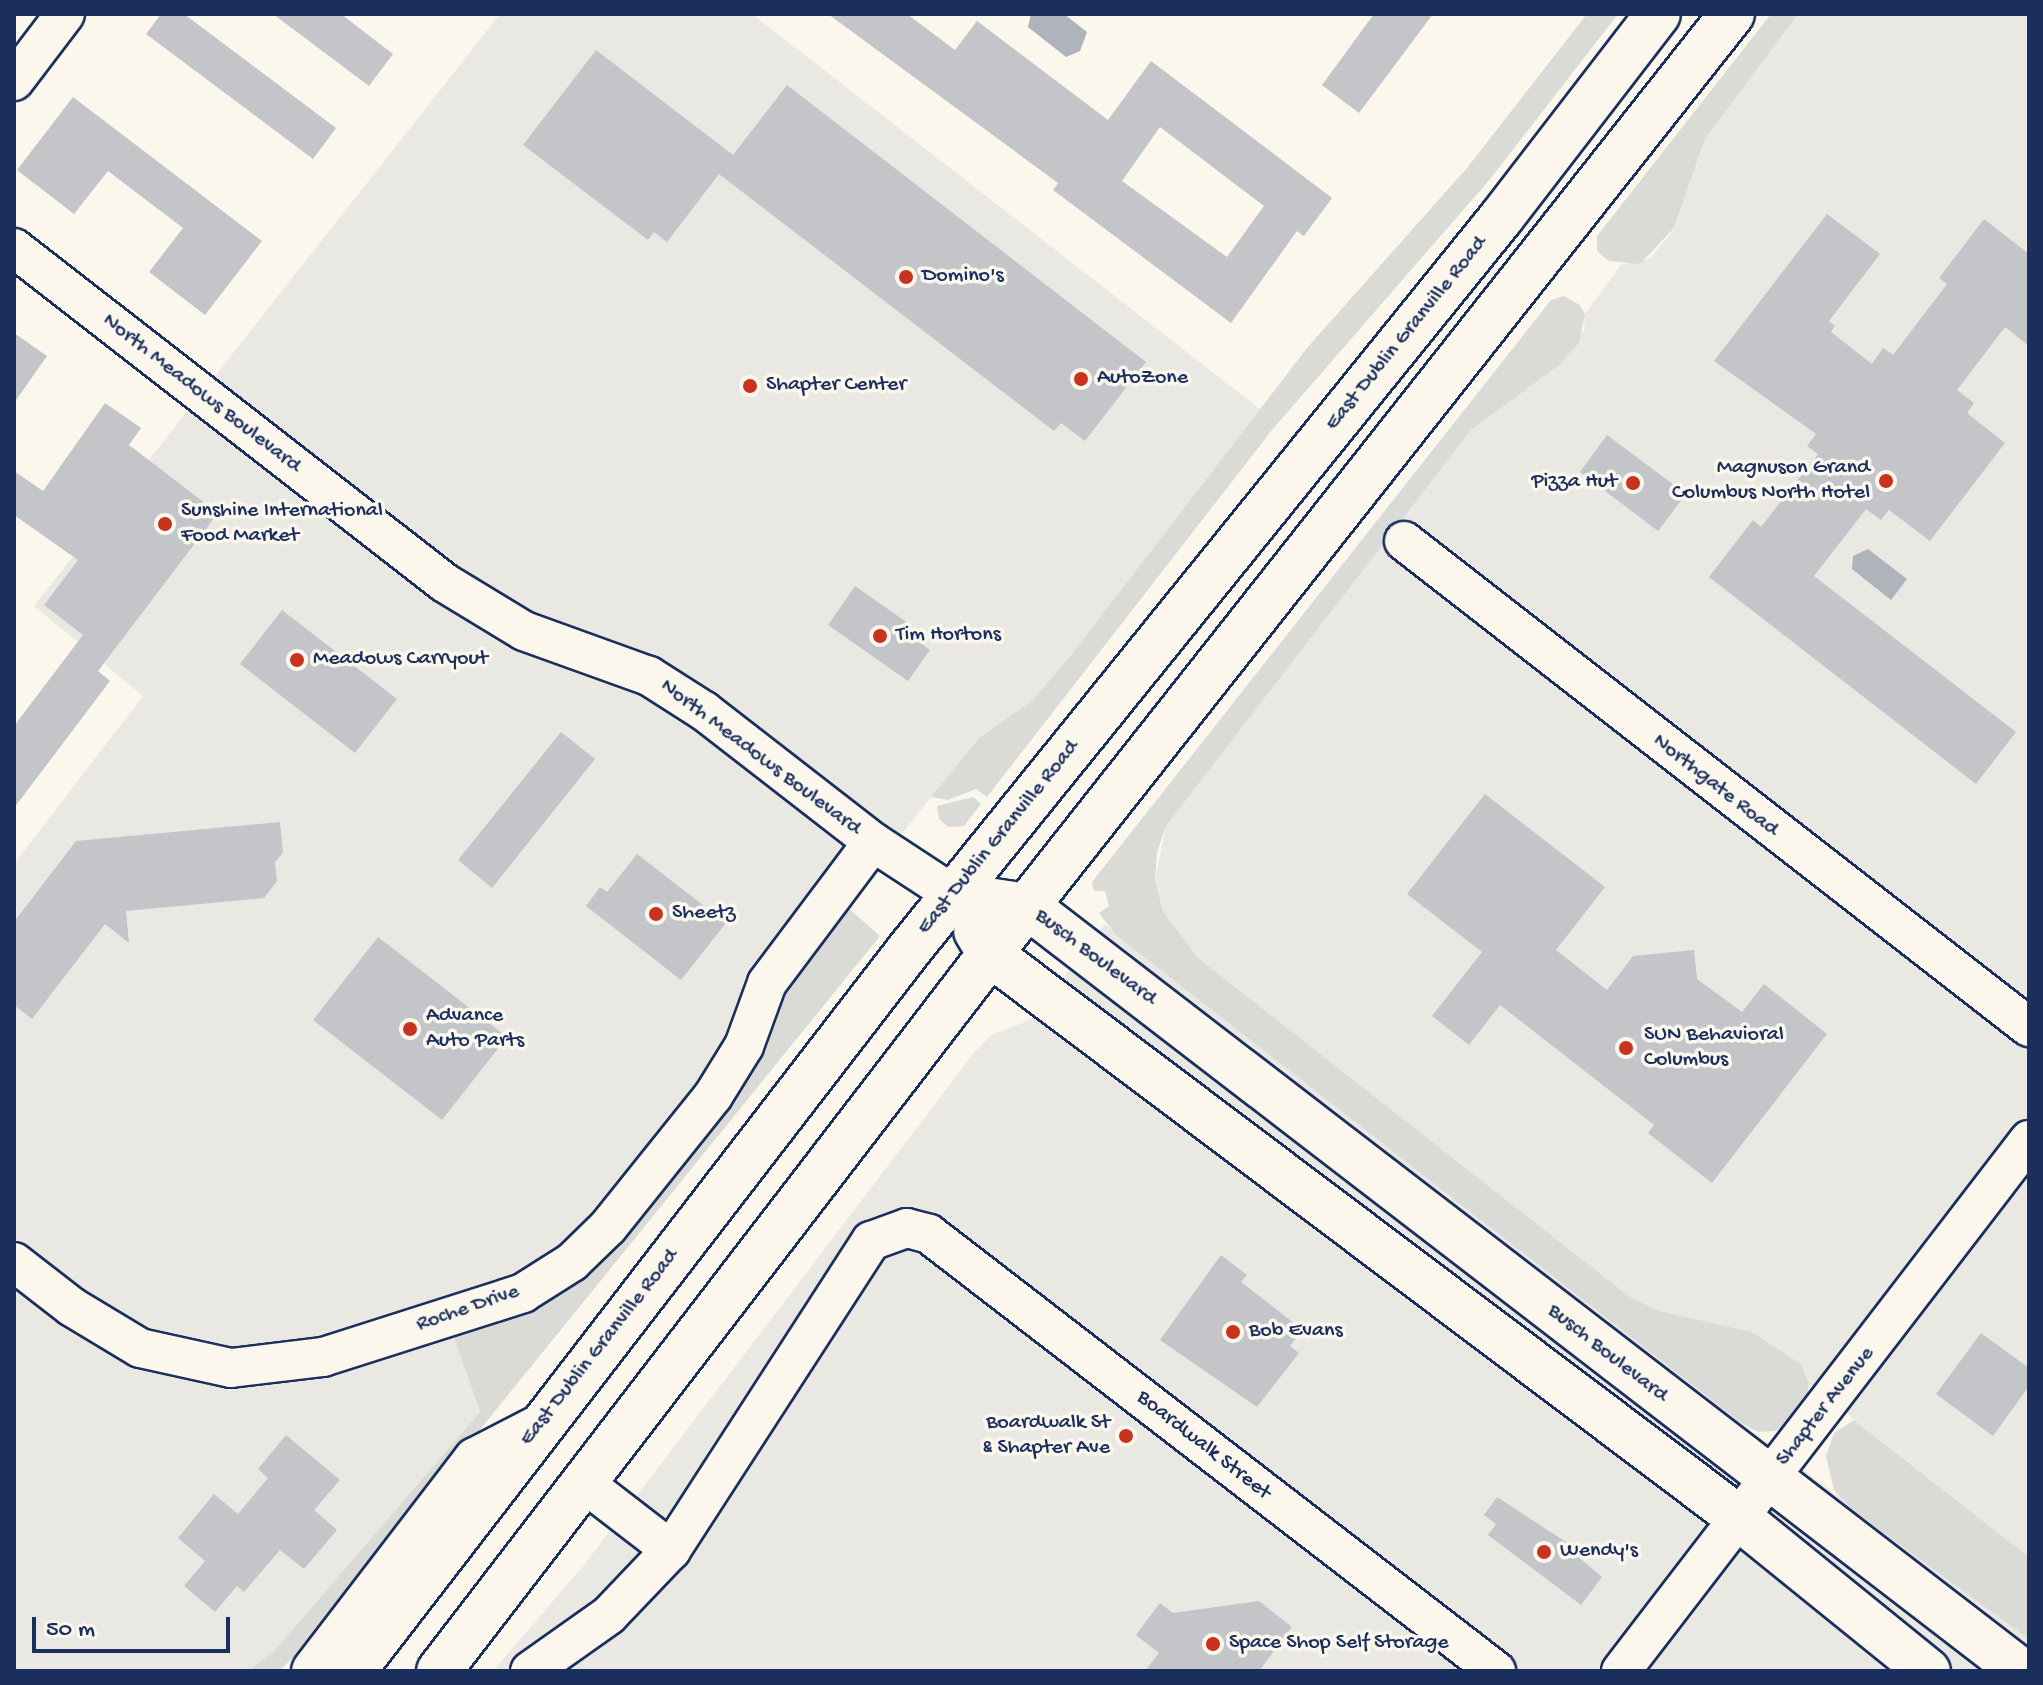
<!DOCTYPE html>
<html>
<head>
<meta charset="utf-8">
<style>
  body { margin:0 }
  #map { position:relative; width:2043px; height:1685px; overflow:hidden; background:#fbf7ec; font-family:"Gochi Hand",sans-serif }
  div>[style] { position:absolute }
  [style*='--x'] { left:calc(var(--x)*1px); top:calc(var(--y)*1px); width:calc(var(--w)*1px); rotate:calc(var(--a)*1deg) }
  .built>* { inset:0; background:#eae8e2 }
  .green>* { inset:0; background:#dadad7 }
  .water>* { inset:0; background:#afb3bb }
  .building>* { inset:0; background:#c3c5c9 }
  .roads { filter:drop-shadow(2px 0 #1b2f5e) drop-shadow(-2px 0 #1b2f5e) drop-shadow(0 2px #1b2f5e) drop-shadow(0 -2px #1b2f5e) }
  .minor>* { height:38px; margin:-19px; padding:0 19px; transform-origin:19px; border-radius:19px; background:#fbf7ec }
  .major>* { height:44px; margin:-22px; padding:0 22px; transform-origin:22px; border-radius:22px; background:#fbf7ec }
  .highway>* { height:44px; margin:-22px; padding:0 22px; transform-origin:22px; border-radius:22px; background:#fbf7ec }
  .dots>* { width:22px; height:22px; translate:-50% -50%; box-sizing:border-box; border:4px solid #fbf7ec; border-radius:50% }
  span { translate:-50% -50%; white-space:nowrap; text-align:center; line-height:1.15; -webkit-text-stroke:7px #fbf7ec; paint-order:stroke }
  .poi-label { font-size:22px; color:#1b2f5e }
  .left { translate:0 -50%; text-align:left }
  .right { translate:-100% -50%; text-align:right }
  .street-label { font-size:22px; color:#1b2f5e }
  .frame { position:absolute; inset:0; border:16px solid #1b2f5e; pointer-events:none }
  .scale { position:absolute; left:32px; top:1617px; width:198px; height:36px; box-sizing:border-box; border:4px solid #1b2f5e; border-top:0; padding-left:10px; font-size:24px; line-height:28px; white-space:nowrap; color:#1b2f5e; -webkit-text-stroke:6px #fbf7ec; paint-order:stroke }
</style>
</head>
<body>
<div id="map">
  <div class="built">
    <div style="clip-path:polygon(500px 14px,752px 14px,1260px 409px,1071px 655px,1033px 700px,979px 738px,886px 853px,587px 1269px,561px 1292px,452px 1332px,480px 1412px,275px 1650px,248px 1671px,14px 1671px,14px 864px,143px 696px,34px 606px)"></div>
    <div style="clip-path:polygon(1798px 14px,2029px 14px,2029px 1557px,1809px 1384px,1801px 1364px,1752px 1332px,1660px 1311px,1630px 1297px,1198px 958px,1163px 911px,1155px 880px,1166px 826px,1471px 430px,1584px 330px,1585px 314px,1621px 265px,1651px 258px,1674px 229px,1705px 139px)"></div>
    <div style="clip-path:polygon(1105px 924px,1741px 1423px,2029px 1639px,2029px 1671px,493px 1671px,584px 1565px,973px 1054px,991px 1035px,1030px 1020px)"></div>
  </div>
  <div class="green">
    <div style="clip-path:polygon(1587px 14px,1618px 14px,1491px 178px,1272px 430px,987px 797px,976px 789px,948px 800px,931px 797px,979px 738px,1033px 700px,1071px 655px,1307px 348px,1467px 168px)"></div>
    <div style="clip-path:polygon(1771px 14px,1798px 14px,1705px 139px,1674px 228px,1640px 264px,1609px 261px,1597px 251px,1597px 236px)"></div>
    <div style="clip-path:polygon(1564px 296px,1580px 305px,1585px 314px,1579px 343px,1559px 365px,1471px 430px,1166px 826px,1157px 852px,1155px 880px,1163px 911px,1198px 958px,1630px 1297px,1660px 1311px,1752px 1332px,1801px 1364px,1809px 1384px,1807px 1401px,1793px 1422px,1775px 1431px,1758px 1432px,1741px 1423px,1116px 935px,1099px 913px,1109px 906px,1105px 891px,1094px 891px,1092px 882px,1551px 300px)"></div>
    <div style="clip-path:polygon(973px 797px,981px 804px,964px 826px,948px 827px,939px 819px,937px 806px)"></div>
    <div style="clip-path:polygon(845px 905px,880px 936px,303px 1648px,279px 1671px,248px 1671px,275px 1650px,480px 1412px,452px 1332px,561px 1292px,587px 1269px,778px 992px)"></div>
    <div style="clip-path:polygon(1854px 1420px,2029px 1557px,2029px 1639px,1851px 1509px,1834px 1490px,1826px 1456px,1834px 1433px)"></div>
  </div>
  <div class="water">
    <div style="clip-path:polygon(1031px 14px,1064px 14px,1087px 32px,1080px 51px,1066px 57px,1028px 27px)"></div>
    <div style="clip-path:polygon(1868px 549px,1907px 579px,1891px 600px,1852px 569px,1853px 556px)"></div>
  </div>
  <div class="building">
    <div style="clip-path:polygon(161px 14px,184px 14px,336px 128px,313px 159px,146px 34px)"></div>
    <div style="clip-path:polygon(273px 14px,341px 14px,393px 54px,369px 86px)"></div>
    <div style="clip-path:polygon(evenodd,828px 14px,907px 14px,955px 50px,977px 21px,1108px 120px,1151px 61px,1332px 198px,1304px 236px,1297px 231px,1231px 323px,1053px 190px,1058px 183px,828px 14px,1160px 127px,1264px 206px,1227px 257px,1122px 181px,1160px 127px)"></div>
    <div style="clip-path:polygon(1374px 14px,1433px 14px,1359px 113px,1322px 85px)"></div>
    <div style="clip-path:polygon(596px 50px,733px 155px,787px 85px,1146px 362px,1085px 441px,1061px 423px,1054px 431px,719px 174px,667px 242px,654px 232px,648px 240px,523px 145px)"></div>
    <div style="clip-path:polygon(73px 97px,262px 241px,205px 315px,149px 272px,183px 228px,108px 171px,74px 214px,17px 170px)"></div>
    <div style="clip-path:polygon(1827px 214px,1880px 254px,1829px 321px,1835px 326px,1831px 332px,1872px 364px,1883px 348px,1893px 355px,1947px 284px,1939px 278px,1984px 219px,2029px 254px,2029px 346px,2005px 327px,1957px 390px,1974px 403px,1967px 413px,2005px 443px,1930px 541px,1889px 510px,1881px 520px,1866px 509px,1814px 576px,2016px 732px,1976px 784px,1709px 577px,1753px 520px,1761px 527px,1818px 454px,1807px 446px,1816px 434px,1714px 361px)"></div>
    <div style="clip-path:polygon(14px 333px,47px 356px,14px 403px)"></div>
    <div style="clip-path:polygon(105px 403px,141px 428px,129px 445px,218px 513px,98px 671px,110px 681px,14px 808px,14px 726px,83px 635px,44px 605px,78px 560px,14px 515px,14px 471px,43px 491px)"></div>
    <div style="clip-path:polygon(1607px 435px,1686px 494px,1658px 531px,1580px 472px)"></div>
    <div style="clip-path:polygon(855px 586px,912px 626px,906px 633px,930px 650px,908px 681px,828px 625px)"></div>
    <div style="clip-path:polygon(282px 610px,397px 699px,355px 753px,240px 664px)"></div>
    <div style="clip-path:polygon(561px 732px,595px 759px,492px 888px,458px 860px)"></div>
    <div style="clip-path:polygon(1485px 794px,1605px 887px,1556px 950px,1607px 990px,1633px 956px,1694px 950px,1697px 979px,1742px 1012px,1764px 984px,1827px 1034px,1712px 1183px,1648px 1133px,1654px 1125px,1500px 1005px,1469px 1045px,1432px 1016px,1482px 952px,1407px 894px)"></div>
    <div style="clip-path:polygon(280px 822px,283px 853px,275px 862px,277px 881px,264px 898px,126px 911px,129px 943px,105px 924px,32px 1019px,14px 1005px,14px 922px,76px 841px)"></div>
    <div style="clip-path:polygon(637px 854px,726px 923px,681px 980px,586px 906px,600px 887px,607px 892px)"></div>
    <div style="clip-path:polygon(378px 937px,507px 1037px,442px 1120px,313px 1020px)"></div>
    <div style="clip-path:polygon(1221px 1255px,1247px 1275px,1241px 1282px,1303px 1330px,1290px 1346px,1299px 1353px,1257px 1407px,1160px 1340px)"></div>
    <div style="clip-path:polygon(1981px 1333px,2029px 1368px,2029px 1386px,1993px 1436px,1936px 1394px)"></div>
    <div style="clip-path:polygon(286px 1435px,340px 1480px,314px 1510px,337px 1530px,304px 1569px,280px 1550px,244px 1592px,237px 1586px,215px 1612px,184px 1586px,205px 1561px,178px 1538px,214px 1494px,238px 1514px,268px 1478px,258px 1469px)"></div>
    <div style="clip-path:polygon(1497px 1497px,1578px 1550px,1575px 1554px,1602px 1577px,1581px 1605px,1488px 1535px,1496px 1524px,1484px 1515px)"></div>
    <div style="clip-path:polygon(1259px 1601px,1292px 1627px,1259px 1671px,1145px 1671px,1159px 1653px,1136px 1635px,1160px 1603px,1173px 1613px)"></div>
  </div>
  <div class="roads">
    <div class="minor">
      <div style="--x:14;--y:81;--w:84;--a:-52.7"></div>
      <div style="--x:14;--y:248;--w:546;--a:37.86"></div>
      <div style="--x:445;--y:583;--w:92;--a:31.3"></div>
      <div style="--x:524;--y:631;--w:133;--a:19.8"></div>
      <div style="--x:649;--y:676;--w:65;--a:32.5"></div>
      <div style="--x:704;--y:711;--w:214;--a:37.8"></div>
      <div style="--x:873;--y:842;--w:97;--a:33.2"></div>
      <div style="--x:1404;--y:541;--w:792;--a:37.87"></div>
      <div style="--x:14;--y:1262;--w:73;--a:37.8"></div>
      <div style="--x:72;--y:1307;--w:79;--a:31.1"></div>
      <div style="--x:140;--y:1348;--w:93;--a:12.4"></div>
      <div style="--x:231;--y:1368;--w:93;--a:-6.8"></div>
      <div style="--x:323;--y:1357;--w:210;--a:-17.7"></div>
      <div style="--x:523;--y:1293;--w:58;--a:-32.3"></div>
      <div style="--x:572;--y:1262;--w:50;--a:-44.2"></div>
      <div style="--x:608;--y:1227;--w:168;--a:-51.3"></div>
      <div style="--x:713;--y:1096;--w:59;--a:-58.2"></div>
      <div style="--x:744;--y:1046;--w:67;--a:-69.9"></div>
      <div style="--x:767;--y:983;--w:176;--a:-53.1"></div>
      <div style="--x:584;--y:1483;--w:110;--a:37.6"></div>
      <div style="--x:530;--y:1671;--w:97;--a:-35.3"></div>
      <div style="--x:609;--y:1615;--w:90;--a:-46.4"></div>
      <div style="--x:671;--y:1550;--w:368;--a:-57.1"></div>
      <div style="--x:871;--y:1241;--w:38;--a:-20"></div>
      <div style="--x:907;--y:1228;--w:23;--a:15"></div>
      <div style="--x:929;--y:1234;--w:716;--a:37.62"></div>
      <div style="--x:1621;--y:1671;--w:670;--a:-52.46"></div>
    </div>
    <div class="major">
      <div style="--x:954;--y:895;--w:74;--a:8.6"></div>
      <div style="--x:1027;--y:906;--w:1254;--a:37.58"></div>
      <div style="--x:976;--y:931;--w:27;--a:59"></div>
      <div style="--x:990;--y:954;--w:938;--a:36.98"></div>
      <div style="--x:1739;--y:1518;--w:243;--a:39"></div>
      <div style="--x:353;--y:1671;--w:909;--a:-52.37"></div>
      <div style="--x:908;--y:951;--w:943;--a:-51.03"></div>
      <div style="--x:1501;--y:218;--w:257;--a:-52.4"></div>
      <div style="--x:439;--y:1671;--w:965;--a:-52.45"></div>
      <div style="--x:1027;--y:906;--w:1137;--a:-51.68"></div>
    </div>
    <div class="highway">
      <div style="--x:314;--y:1671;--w:266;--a:-52.5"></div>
      <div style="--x:476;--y:1460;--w:70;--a:-27.3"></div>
    </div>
  </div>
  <div class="dots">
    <div style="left:906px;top:277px;background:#c8321e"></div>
    <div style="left:1081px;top:379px;background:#c8321e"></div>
    <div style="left:750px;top:386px;background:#c8321e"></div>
    <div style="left:1886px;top:481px;background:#c8321e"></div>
    <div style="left:1633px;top:483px;background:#c8321e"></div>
    <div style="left:165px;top:524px;background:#c8321e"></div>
    <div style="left:880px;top:636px;background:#c8321e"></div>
    <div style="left:297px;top:660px;background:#c8321e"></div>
    <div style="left:656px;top:914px;background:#c8321e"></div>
    <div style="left:410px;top:1029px;background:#c8321e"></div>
    <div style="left:1626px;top:1048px;background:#c8321e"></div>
    <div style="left:1233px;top:1332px;background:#c8321e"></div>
    <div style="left:1126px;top:1436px;background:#c8321e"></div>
    <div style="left:1544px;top:1552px;background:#c8321e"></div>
    <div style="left:1213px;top:1644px;background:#c8321e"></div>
  </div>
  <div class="poi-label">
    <span class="left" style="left:922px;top:277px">Domino's</span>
    <span class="left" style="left:1097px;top:379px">AutoZone</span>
    <span class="left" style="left:766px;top:386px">Shapter Center</span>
    <span class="right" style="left:1870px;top:481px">Magnuson Grand<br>Columbus North Hotel</span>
    <span class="right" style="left:1617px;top:483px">Pizza Hut</span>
    <span class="left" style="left:181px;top:524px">Sunshine International<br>Food Market</span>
    <span class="left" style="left:896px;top:636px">Tim Hortons</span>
    <span class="left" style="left:313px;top:660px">Meadows Carryout</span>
    <span class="left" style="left:672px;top:914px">Sheetz</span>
    <span class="left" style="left:426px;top:1029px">Advance<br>Auto Parts</span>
    <span class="left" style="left:1644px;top:1048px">SUN Behavioral<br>Columbus</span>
    <span class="left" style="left:1249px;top:1332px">Bob Evans</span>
    <span class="right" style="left:1110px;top:1436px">Boardwalk St<br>&amp; Shapter Ave</span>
    <span class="left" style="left:1560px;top:1552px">Wendy's</span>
    <span class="left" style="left:1229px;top:1644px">Space Shop Self Storage</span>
  </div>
  <div class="street-label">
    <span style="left:1407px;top:334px;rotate:-51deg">East Dublin Granville Road</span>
    <span style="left:201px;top:394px;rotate:38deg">North Meadows Boulevard</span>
    <span style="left:760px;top:758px;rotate:37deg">North Meadows Boulevard</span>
    <span style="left:1715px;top:786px;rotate:38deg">Northgate Road</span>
    <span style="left:999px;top:838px;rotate:-51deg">East Dublin Granville Road</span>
    <span style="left:1095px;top:958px;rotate:37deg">Busch Boulevard</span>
    <span style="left:468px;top:1309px;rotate:-19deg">Roche Drive</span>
    <span style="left:600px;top:1348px;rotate:-52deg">East Dublin Granville Road</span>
    <span style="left:1607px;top:1354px;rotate:38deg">Busch Boulevard</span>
    <span style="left:1826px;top:1407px;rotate:-52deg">Shapter Avenue</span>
    <span style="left:1203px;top:1446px;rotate:38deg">Boardwalk Street</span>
  </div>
  <div class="frame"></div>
  <div class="scale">50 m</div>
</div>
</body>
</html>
